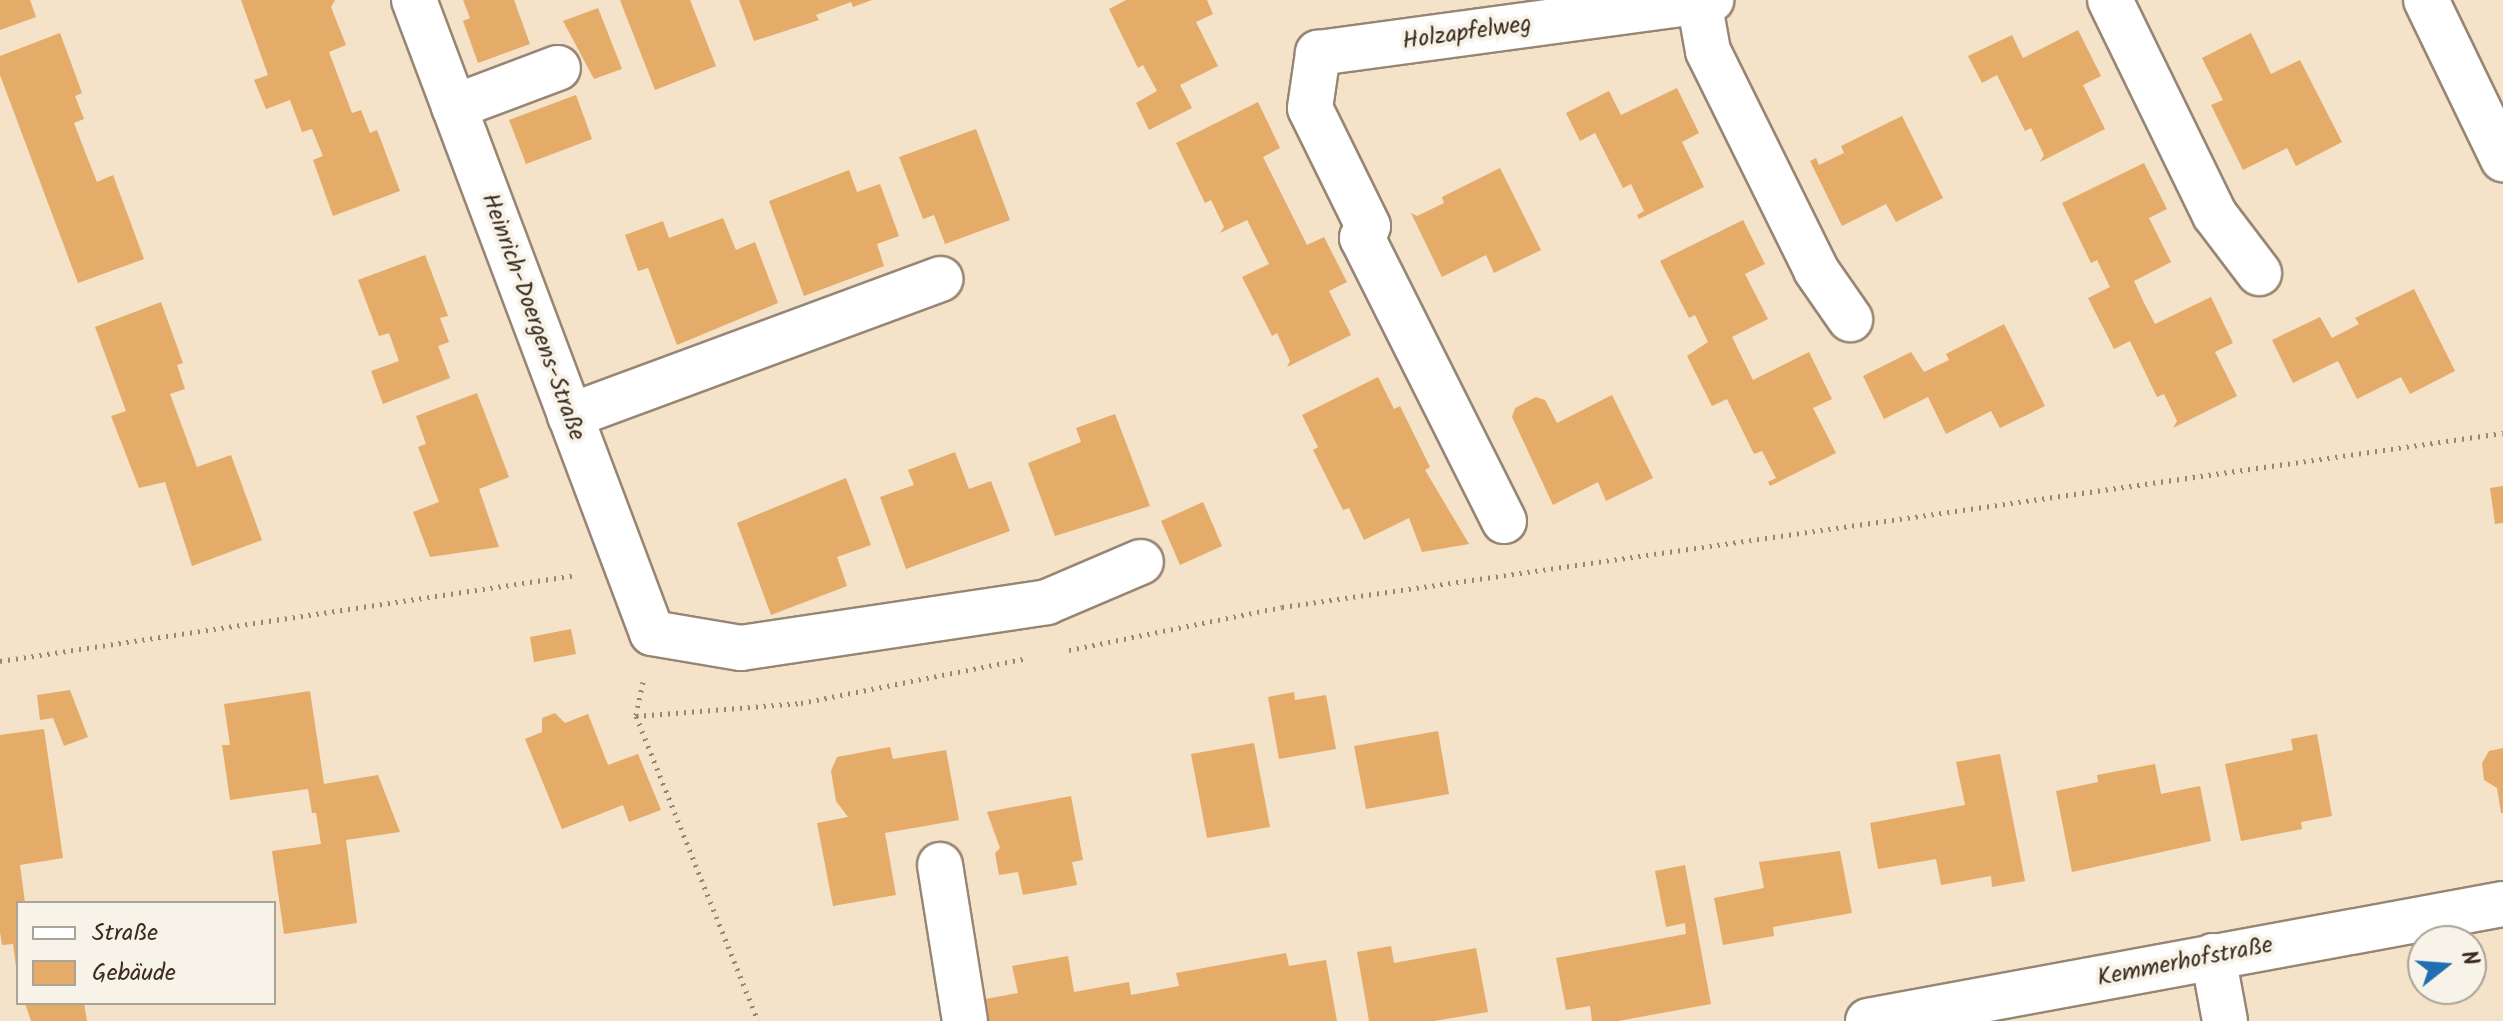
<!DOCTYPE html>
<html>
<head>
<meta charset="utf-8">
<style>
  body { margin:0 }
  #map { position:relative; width:2503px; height:1021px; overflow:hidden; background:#f4e2c9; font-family:Kalam,sans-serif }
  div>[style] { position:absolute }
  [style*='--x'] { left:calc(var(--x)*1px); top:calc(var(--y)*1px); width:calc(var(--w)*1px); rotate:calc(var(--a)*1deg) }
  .building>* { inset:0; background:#e4ab69 }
  .path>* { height:5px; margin-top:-2.5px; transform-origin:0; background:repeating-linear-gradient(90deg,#988674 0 2px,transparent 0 8px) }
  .roads { filter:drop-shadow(2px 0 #988674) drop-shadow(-2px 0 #988674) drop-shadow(0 2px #988674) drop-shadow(0 -2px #988674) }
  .minor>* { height:44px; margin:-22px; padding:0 22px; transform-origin:22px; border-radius:22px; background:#fff }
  span { translate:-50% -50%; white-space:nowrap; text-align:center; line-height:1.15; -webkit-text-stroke:8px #f7f3e8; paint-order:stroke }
  .street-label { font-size:24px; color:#3b2a1e }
  .legend { position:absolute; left:16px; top:901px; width:260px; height:104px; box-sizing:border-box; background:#f7f3e8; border:2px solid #aca397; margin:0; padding:10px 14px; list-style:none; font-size:24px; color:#3b2a1e }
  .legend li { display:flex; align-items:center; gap:16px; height:40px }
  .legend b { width:40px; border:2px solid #aca397 }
  .north { position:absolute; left:2407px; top:925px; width:80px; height:80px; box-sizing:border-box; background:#f7f3e8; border:2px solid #aca397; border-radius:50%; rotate:73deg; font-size:22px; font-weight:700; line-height:32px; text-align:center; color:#3b2a1e }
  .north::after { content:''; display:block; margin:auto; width:28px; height:36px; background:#1f6fb2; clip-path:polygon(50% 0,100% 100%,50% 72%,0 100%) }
</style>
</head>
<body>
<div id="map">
  <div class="building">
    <div style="clip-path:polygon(0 0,30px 0,36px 17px,0 30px)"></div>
    <div style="clip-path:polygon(241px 0,335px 0,331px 7px,346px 45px,329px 52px,352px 113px,361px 110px,370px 133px,377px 130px,400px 191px,333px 216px,313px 160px,323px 156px,312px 129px,302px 132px,290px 100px,266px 109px,254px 80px,268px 75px)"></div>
    <div style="clip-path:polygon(463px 0,514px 0,530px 44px,478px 63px,463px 21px,470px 18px)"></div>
    <div style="clip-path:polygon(620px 0,690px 0,716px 66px,655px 90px)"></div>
    <div style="clip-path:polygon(739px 0,872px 0,853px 7px,851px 2px,816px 15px,819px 20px,754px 41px)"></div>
    <div style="clip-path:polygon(1126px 0,1207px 0,1213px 14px,1196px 22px,1218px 66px,1180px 85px,1192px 108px,1149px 130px,1136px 103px,1157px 91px,1143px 65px,1138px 68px,1109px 9px)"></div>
    <div style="clip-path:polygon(598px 8px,622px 69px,594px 79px,563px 21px)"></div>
    <div style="clip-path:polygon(2078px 30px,2101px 76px,2083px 85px,2105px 129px,2040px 162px,2044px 155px,2031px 128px,2025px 131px,1997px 75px,1982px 83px,1968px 56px,2012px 35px,2023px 58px)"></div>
    <div style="clip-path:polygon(60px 33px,82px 93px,75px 96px,84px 119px,74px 123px,85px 152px,97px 182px,113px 175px,144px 259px,78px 283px,0 75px,0 56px)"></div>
    <div style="clip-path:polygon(2251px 33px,2271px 74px,2300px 60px,2342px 142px,2296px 166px,2287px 148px,2243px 170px,2211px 105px,2223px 100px,2202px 58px)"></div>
    <div style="clip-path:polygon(1677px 88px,1699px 133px,1682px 142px,1704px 187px,1639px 219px,1637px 215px,1644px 211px,1631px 184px,1623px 188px,1595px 133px,1580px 141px,1566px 113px,1609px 91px,1621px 115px)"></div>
    <div style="clip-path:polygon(576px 95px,592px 139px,526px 164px,509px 120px)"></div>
    <div style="clip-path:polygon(1258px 102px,1280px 148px,1263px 157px,1307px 245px,1324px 237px,1347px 282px,1329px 291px,1351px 335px,1287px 367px,1290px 361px,1277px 333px,1272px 336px,1242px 277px,1269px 264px,1247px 220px,1220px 233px,1224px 227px,1211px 200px,1205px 203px,1176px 143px)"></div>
    <div style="clip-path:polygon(1902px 116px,1943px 198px,1896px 222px,1886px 204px,1842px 226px,1810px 161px,1816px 158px,1819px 165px,1844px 153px,1841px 146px)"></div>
    <div style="clip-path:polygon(976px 129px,1010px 220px,945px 244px,934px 215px,923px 219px,899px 157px)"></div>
    <div style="clip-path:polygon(2144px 163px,2167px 209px,2149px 218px,2171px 262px,2134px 281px,2144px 303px,2155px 324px,2211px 297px,2233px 343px,2215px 352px,2237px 396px,2173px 428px,2177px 421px,2164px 394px,2157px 397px,2130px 341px,2114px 349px,2088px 298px,2110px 287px,2097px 260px,2091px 263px,2062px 203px)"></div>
    <div style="clip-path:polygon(1500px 168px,1541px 250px,1494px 273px,1486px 255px,1442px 277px,1411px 213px,1417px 216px,1444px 203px,1442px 197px)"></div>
    <div style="clip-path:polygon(849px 170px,857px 192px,880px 184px,899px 236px,877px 244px,884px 266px,804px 296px,769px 201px)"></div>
    <div style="clip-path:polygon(723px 218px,736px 250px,755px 242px,778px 303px,677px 345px,648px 268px,638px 271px,625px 235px,663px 221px,669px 238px)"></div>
    <div style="clip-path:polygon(1743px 220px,1765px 264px,1745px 274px,1768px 319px,1732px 337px,1753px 380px,1809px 352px,1832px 399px,1813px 408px,1836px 453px,1770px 486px,1768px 482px,1776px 478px,1762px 451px,1754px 454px,1727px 399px,1712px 406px,1687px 356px,1708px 342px,1695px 315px,1689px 318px,1660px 261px)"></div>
    <div style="clip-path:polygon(425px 255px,448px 316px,440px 318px,449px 342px,438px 346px,450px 378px,383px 404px,371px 371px,399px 361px,389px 333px,379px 336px,358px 280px)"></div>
    <div style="clip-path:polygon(2414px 289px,2455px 371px,2410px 394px,2401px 377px,2357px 399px,2338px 361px,2293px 383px,2272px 340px,2320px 317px,2332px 338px,2359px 324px,2355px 318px)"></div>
    <div style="clip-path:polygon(161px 302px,183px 363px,177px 365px,185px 389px,170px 394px,197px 467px,231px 455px,262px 540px,192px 566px,165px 482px,139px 488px,111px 416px,126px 411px,95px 327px)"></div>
    <div style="clip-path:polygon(2004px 324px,2045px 406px,2000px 428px,1991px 411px,1946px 434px,1928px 397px,1884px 419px,1863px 376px,1911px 352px,1924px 372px,1949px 360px,1946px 354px)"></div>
    <div style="clip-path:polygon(1378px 377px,1394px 409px,1400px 406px,1430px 467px,1425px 470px,1469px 544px,1422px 552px,1409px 518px,1364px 540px,1349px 508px,1343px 510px,1313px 450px,1318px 447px,1302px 415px)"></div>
    <div style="clip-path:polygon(477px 393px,509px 477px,479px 489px,499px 547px,430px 557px,413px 512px,439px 502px,418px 447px,426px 444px,416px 416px)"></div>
    <div style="clip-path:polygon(1612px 395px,1653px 478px,1606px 501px,1598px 482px,1553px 505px,1512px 417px,1515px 408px,1536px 397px,1545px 400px,1557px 423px)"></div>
    <div style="clip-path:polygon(1115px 414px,1150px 506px,1055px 536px,1028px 463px,1081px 442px,1076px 428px)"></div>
    <div style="clip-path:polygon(955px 452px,969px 489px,991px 481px,1010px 531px,906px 569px,880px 497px,914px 485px,908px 470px)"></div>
    <div style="clip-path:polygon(846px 478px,871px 545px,837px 557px,847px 586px,771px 615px,737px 523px)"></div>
    <div style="clip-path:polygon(2503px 486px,2503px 523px,2495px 524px,2490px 488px)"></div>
    <div style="clip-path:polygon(1203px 502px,1222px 546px,1180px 565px,1161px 521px)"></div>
    <div style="clip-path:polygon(571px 629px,576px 654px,534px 662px,530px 637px)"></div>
    <div style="clip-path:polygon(70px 690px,88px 737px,64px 746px,53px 718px,40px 720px,37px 695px)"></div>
    <div style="clip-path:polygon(310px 691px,324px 784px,378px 775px,400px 832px,346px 840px,357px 923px,284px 934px,272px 851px,321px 844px,316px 813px,312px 813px,308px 789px,230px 800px,222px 745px,230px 745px,224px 704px)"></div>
    <div style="clip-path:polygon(1294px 692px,1295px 700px,1326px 695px,1336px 749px,1279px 759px,1268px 697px)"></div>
    <div style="clip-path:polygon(555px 713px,565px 723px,588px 714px,608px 765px,638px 754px,661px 810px,629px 822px,623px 805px,562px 829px,525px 739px,542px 732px,542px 718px)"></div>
    <div style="clip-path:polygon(44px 729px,63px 858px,20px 865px,25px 903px,18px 903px,16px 967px,13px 944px,2px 945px,0 932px,0 735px)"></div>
    <div style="clip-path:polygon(1438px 731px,1449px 794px,1366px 809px,1354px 746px)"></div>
    <div style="clip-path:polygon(2317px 734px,2332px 816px,2301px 822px,2302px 829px,2241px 841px,2225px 764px,2293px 750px,2291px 739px)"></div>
    <div style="clip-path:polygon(1254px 743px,1270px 827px,1207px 838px,1191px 754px)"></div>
    <div style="clip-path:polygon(890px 747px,893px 759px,946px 750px,959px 820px,885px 833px,896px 895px,833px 906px,817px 823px,848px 817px,836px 801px,831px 771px,837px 757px)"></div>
    <div style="clip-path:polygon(2503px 748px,2503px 813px,2501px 813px,2497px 788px,2484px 780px,2482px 763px,2489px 751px)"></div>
    <div style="clip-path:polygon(2000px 754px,2025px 881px,1992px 887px,1991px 876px,1941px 885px,1936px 859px,1878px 869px,1870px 823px,1965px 805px,1956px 762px)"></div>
    <div style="clip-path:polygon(2155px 764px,2161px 794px,2200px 786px,2211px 841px,2072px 872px,2056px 791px,2098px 782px,2097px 775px)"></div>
    <div style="clip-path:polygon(1071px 796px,1083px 860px,1072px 862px,1077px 885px,1023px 895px,1018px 872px,999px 875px,995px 853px,1000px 848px,987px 812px)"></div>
    <div style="clip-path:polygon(1840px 851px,1852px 913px,1773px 927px,1774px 936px,1723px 945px,1714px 898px,1764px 888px,1759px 862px)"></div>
    <div style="clip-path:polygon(1685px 865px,1711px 1004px,1618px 1021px,1592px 1021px,1590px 1006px,1566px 1010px,1556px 958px,1686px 934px,1685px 923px,1666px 927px,1655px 871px)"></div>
    <div style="clip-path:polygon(1391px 946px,1394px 963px,1476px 948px,1488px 1012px,1434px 1021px,1369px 1021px,1357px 952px)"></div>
    <div style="clip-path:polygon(1286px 953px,1289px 966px,1326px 960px,1337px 1021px,984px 1021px,980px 1000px,1018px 993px,1012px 966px,1068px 956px,1074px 992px,1129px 982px,1131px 995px,1179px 986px,1176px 973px)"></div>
    <div style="clip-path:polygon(25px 1003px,84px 1003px,87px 1021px,31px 1021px)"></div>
  </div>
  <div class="path">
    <div style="--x:1069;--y:650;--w:217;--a:-11.4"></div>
    <div style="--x:1282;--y:607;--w:1233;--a:-8.11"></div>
    <div style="--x:0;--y:661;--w:583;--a:-8.48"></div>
    <div style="--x:643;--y:682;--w:35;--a:102"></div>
    <div style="--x:636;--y:716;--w:328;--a:68.2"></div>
    <div style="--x:636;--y:716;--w:166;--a:-4.5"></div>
    <div style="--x:801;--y:703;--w:227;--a:-11.2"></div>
  </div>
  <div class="roads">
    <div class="minor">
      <div style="--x:414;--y:0;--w:676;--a:69.39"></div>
      <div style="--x:652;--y:633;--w:90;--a:9.6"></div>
      <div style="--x:741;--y:648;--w:309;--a:-8.5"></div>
      <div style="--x:1047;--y:602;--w:102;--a:-23.1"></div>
      <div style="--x:2110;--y:0;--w:239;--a:64"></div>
      <div style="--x:2215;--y:215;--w:73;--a:52.8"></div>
      <div style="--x:2426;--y:0;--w:177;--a:64.2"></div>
      <div style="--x:1699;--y:1;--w:51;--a:79.8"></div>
      <div style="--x:1708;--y:51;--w:244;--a:63.7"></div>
      <div style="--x:1816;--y:270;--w:60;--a:55.2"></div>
      <div style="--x:454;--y:107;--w:111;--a:-20.6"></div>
      <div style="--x:570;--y:416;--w:395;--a:-20.3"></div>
      <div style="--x:1504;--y:521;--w:317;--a:-116.6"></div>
      <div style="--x:1362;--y:238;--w:13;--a:-63"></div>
      <div style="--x:1368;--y:226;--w:131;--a:-116.2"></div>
      <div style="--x:1310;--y:108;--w:56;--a:-81.7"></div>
      <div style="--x:1318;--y:53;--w:397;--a:-7.7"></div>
      <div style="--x:940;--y:865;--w:158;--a:80.9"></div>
      <div style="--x:2213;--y:956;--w:66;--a:79.5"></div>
      <div style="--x:1868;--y:1021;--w:646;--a:-10.44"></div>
    </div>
  </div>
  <div class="street-label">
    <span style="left:1467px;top:33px;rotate:-8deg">Holzapfelweg</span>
    <span style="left:533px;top:317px;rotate:70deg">Heinrich-Doergens-Straße</span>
    <span style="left:2185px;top:962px;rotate:-11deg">Kemmerhofstraße</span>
  </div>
  <ul class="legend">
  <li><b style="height:10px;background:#fff"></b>Straße</li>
  <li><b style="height:22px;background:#e4ab69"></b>Gebäude</li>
  </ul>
  <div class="north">N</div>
</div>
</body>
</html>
